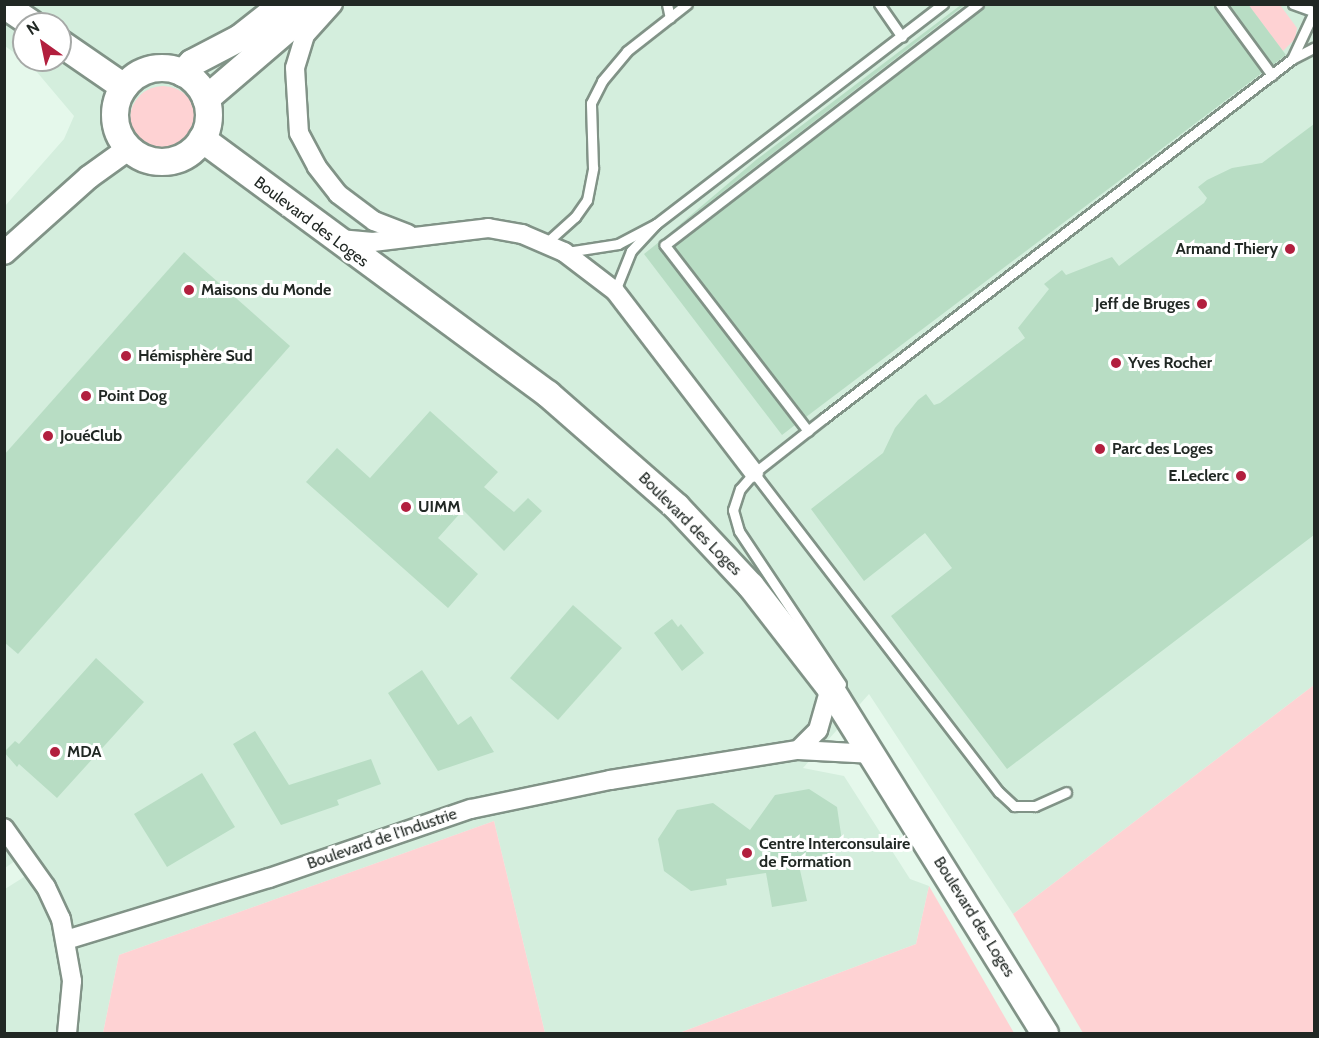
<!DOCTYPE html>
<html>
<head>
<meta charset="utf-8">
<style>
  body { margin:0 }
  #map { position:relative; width:1319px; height:1038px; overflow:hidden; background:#e5f8eb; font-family:Cabin,sans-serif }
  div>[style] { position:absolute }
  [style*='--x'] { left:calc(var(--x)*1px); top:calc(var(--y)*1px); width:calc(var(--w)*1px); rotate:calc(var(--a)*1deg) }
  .built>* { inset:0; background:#d4eedd }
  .green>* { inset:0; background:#fed2d3 }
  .round { border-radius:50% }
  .building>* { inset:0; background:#b8ddc4 }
  .roads { filter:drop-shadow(2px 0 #819387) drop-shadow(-2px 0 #819387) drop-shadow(0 2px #819387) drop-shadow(0 -2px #819387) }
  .service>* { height:9px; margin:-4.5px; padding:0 4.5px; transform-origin:4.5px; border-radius:4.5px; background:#fff }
  .minor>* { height:18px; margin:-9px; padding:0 9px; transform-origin:9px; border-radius:9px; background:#fff }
  .tertiary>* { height:22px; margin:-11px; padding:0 11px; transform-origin:11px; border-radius:11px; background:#fff }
  .secondary>* { height:26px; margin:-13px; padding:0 13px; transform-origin:13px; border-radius:13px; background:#fff }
  .secondary>.ring { margin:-13px; padding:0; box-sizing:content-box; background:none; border:26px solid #fff; border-radius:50% }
  .dots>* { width:16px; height:16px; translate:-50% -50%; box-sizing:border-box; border:3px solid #fff; border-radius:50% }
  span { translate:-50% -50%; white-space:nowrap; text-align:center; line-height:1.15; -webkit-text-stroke:6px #fff; paint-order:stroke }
  .street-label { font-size:16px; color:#212824 }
  .poi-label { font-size:16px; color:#212824; font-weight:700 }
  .right { translate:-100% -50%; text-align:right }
  .left { translate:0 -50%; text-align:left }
  .frame { position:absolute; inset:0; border:6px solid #212824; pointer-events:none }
  .north { position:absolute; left:12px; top:12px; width:60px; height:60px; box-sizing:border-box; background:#fff; border:2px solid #a6a9a7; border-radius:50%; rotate:327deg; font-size:16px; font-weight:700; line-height:24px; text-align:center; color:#212824 }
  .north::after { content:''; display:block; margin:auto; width:21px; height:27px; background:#b21f3e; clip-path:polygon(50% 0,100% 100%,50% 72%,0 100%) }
</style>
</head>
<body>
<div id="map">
  <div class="built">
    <div style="clip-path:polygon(evenodd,5px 5px,1314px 5px,1314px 685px,1013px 914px,869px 694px,803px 768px,844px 776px,910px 879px,929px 886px,916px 944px,679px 1033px,545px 1033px,494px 821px,119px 955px,103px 1033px,5px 1033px,5px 889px,43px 865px,32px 849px,5px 868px,5px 206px,64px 139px,74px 116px,31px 65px,5px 46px,5px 5px,24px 24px,60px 24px,60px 60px,24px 60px,24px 24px)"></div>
  </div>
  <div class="green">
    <div style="clip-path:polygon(1248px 5px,1280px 5px,1297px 28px,1295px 39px,1283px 51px)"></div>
    <div class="round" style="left:130px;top:86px;width:66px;height:66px"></div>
    <div style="clip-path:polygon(1314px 685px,1314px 1033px,1083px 1033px,1013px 914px)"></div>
    <div style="clip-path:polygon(494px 821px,545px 1033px,103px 1033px,119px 955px)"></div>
    <div style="clip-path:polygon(929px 886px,1014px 1033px,679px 1033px,916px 944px)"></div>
  </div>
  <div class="building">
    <div style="clip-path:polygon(962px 4px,966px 4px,671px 232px,756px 160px)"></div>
    <div style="clip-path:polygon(985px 4px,1213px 4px,1262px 73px,806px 417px,674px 246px)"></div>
    <div style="clip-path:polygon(1229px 4px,1248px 4px,1286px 55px,1273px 65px)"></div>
    <div style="clip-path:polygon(1314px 124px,1314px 535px,1007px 769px,891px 616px,952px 568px,925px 533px,864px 581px,811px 509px,883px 453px,895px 428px,918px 400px,926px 394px,934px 405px,940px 403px,1025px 338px,1018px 328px,1049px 289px,1044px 284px,1062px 270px,1066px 275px,1112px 257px,1119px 266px,1204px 203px,1207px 198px,1198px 187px,1207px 180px,1232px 168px,1262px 163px)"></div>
    <div style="clip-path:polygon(659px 242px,660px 249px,795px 425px,782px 435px,644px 254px)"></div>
    <div style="clip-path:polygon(184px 252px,290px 346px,18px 654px,4px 642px,4px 455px)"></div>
    <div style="clip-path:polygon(430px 411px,498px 472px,484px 487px,514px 512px,528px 498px,542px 511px,504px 551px,463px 510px,438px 538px,478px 574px,448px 608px,306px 482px,337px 448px,370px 478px)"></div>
    <div style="clip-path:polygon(573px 605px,622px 648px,558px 720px,510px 678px)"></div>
    <div style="clip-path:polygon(672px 619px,678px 627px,681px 624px,704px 653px,682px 671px,654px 633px)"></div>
    <div style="clip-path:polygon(96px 658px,144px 702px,57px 798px,19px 764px,17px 767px,4px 752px,15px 741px,19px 744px)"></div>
    <div style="clip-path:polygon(422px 670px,458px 725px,471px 716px,494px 752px,438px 771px,388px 693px)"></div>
    <div style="clip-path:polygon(255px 731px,289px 785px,371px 759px,381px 784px,337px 800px,339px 805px,281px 825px,233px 744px)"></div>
    <div style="clip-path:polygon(202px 773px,235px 827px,167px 867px,134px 814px)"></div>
    <div style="clip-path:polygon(809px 789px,837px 807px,842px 841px,823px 866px,800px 870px,807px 901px,772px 907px,766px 873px,726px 879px,727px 885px,691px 891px,664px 871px,658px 839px,677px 810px,713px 803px,750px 830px,775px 795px)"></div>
  </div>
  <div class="roads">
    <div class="service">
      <div style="--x:667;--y:4;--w:14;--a:78"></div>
      <div style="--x:879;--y:4;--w:40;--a:55.1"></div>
      <div style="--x:1220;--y:4;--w:88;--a:53.8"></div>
      <div style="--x:1293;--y:4;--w:20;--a:20"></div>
      <div style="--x:1292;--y:59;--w:50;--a:-65"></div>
      <div style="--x:656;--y:224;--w:362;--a:-37.5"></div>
      <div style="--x:546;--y:243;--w:39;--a:-42"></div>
      <div style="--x:575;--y:217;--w:21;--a:-55"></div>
      <div style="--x:587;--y:200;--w:33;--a:-79"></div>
      <div style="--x:593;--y:168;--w:65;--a:-91.8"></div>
      <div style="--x:591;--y:103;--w:25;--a:-63"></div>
      <div style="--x:602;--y:81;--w:39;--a:-50"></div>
      <div style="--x:627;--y:51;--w:76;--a:-38.1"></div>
      <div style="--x:567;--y:252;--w:52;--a:-8.9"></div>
      <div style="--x:618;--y:244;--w:43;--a:-27.8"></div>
      <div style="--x:656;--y:224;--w:37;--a:133"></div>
      <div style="--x:631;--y:251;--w:43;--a:111.8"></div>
      <div style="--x:808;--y:431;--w:235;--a:-127.6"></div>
      <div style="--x:665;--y:245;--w:395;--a:-37.6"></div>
      <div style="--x:754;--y:473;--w:402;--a:52.5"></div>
      <div style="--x:999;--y:792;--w:21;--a:43"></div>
      <div style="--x:1014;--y:806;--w:21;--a:0"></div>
      <div style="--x:1035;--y:806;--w:34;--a:-24"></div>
      <div style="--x:841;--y:684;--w:184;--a:-123.7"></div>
      <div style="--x:739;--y:531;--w:22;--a:-106"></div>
      <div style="--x:733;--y:510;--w:22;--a:-72"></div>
      <div style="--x:740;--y:489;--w:21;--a:-49"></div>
      <div style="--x:754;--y:473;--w:89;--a:-38.2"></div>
      <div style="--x:824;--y:418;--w:590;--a:-37.49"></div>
      <div style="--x:1292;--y:59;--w:25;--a:-27"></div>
    </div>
    <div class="minor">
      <div style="--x:333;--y:4;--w:42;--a:132.1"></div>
      <div style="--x:305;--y:35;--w:34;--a:107"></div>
      <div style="--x:295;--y:68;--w:65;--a:86.5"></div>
      <div style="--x:299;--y:133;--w:38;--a:62"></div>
      <div style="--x:317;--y:167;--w:34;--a:52"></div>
      <div style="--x:338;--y:194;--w:45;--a:36.9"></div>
      <div style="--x:374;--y:221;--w:36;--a:21"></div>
      <div style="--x:339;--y:239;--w:34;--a:5"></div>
      <div style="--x:373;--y:242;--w:116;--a:-6.9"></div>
      <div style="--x:488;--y:228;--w:35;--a:10"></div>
      <div style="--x:522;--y:234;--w:46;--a:23.2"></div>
      <div style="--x:564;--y:252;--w:64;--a:37.4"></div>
      <div style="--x:615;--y:291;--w:229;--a:52.6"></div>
      <div style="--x:830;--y:688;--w:44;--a:105.9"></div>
      <div style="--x:818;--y:730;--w:28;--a:135"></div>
      <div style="--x:798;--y:750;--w:76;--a:3"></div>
      <div style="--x:4;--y:828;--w:72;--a:54.6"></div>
      <div style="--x:46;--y:887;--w:35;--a:65"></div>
      <div style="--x:61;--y:919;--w:63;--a:79.9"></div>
      <div style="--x:72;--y:981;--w:53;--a:95.4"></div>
      <div style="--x:66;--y:940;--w:212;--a:-17"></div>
      <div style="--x:269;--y:878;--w:213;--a:-18.9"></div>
      <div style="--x:471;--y:809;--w:142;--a:-11.8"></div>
      <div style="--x:610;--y:780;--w:190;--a:-9.1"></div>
    </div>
    <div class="tertiary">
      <div style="--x:4;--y:253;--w:114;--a:-41.8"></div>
      <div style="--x:89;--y:177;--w:48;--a:-35.7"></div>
    </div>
    <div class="secondary">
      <div style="--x:4;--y:5;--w:34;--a:34"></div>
      <div style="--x:60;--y:43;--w:78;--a:34.5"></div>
      <div class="ring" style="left:115px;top:68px;width:68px;height:68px"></div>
      <div style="--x:183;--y:73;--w:13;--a:-48"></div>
      <div style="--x:192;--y:63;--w:54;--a:-27.5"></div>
      <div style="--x:240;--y:38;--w:55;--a:-38.3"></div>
      <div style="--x:206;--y:99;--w:146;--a:-40.6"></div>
      <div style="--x:202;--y:139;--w:430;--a:36.4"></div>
      <div style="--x:548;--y:394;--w:171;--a:41.2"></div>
      <div style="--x:677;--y:507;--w:108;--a:46.9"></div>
      <div style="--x:751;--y:586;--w:129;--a:52.2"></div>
      <div style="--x:830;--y:688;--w:407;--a:58.1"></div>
    </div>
  </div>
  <div class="dots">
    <div style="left:1290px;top:249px;background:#b21f3e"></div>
    <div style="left:189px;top:290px;background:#b21f3e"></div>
    <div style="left:1202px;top:304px;background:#b21f3e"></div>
    <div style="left:126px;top:356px;background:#b21f3e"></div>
    <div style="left:1116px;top:363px;background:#b21f3e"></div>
    <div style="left:86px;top:396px;background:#b21f3e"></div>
    <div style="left:48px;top:436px;background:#b21f3e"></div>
    <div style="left:1100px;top:449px;background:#b21f3e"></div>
    <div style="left:1241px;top:476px;background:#b21f3e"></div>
    <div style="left:406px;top:507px;background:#b21f3e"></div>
    <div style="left:55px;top:752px;background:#b21f3e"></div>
    <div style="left:747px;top:853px;background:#b21f3e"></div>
  </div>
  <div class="street-label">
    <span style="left:311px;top:222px;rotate:37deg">Boulevard des Loges</span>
    <span style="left:690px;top:524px;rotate:45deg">Boulevard des Loges</span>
    <span style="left:382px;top:839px;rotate:-19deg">Boulevard de l'Industrie</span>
    <span style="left:974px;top:917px;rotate:58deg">Boulevard des Loges</span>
  </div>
  <div class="poi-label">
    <span class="right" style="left:1278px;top:249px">Armand Thiery</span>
    <span class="left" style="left:201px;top:290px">Maisons du Monde</span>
    <span class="right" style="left:1190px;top:304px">Jeff de Bruges</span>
    <span class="left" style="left:138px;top:356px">Hémisphère Sud</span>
    <span class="left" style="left:1128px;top:363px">Yves Rocher</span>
    <span class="left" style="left:98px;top:396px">Point Dog</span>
    <span class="left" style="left:60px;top:436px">JouéClub</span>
    <span class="left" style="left:1112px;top:449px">Parc des Loges</span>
    <span class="right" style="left:1229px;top:476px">E.Leclerc</span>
    <span class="left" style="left:418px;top:507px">UIMM</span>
    <span class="left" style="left:67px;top:752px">MDA</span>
    <span class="left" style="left:759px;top:853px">Centre Interconsulaire<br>de Formation</span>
  </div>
  <div class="frame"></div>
  <div class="north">N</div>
</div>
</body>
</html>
